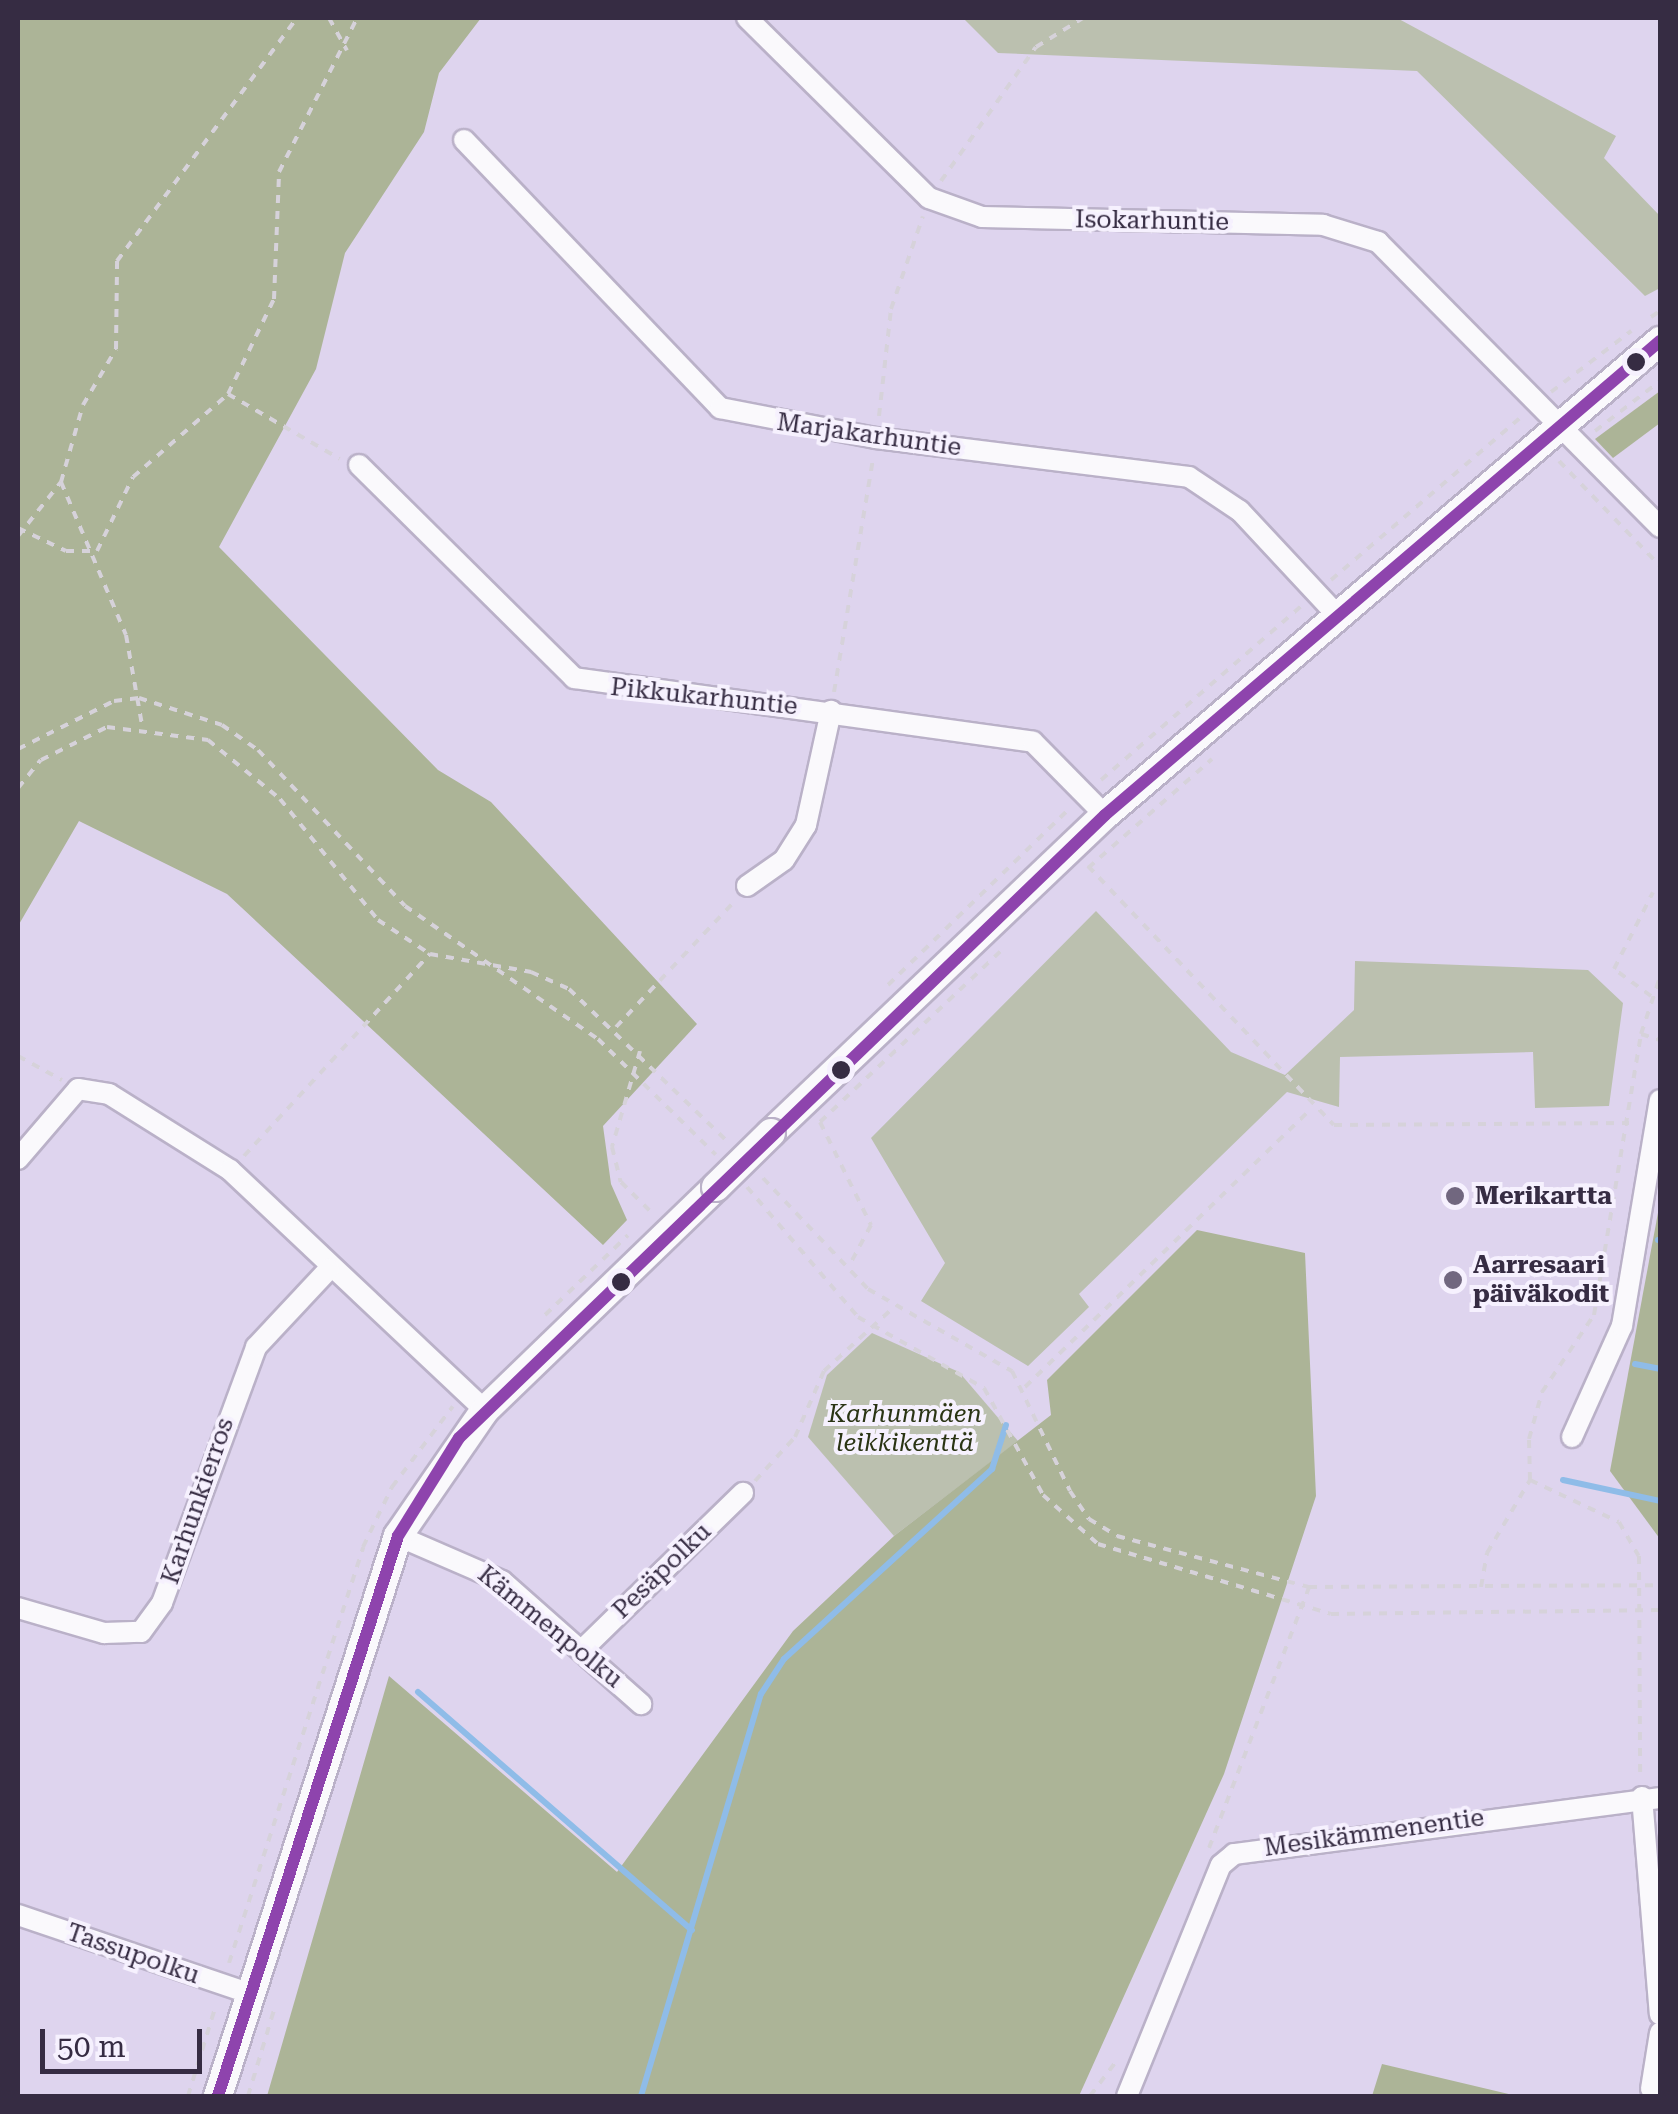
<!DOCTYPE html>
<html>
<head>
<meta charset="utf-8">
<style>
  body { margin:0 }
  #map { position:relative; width:1678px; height:2114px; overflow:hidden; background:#ded4ee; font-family:"Roboto Serif",serif }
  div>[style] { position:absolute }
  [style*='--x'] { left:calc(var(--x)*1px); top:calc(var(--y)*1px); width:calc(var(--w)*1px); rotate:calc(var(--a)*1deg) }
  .green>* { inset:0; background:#bbc0af }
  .forest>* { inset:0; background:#acb497 }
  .stream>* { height:6px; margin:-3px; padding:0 3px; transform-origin:3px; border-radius:3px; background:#8fbce8 }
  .path>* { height:4px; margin-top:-2px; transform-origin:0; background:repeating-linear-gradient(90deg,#d6d2da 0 8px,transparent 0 16px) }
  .roads { filter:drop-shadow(2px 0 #bab1c8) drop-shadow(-2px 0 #bab1c8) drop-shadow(0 2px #bab1c8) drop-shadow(0 -2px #bab1c8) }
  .street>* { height:20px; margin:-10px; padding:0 10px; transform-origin:10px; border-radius:10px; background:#faf9fc }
  .secondary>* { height:28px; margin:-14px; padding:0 14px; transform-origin:14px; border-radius:14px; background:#faf9fc }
  .bridges { filter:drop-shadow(2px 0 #bab1c8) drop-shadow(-2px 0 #bab1c8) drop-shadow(0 2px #bab1c8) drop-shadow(0 -2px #bab1c8) }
  .secondary-bridge>* { height:28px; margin:-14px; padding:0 14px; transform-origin:14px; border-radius:14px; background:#faf9fc }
  .bus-1>* { height:12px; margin:-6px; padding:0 6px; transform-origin:6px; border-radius:6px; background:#8e44ad }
  .dots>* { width:28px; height:28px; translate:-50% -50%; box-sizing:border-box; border:5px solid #f6f1fe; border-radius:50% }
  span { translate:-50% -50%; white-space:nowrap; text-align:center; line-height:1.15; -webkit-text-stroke:8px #f6f1fe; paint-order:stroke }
  .street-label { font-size:25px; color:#362c43 }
  .poi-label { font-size:25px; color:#362c43; font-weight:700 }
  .left { translate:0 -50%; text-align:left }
  .park-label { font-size:25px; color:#2a3414; font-style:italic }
  .frame { position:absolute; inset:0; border:20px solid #362c43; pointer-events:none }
  .scale { position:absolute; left:40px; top:2029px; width:162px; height:45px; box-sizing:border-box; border:5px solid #362c43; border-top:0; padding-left:12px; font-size:30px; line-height:35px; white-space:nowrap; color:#362c43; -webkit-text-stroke:8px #f6f1fe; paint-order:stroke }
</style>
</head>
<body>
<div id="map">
  <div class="green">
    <div style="clip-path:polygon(963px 18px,1397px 18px,1616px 136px,1604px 158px,1660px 216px,1660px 288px,1645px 296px,1417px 71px,998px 53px)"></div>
    <div style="clip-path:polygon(1096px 911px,1231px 1052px,1285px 1075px,1354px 1010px,1355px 961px,1588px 970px,1623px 1003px,1609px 1106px,1535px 1108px,1533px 1052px,1340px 1057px,1339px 1107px,1287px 1092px,1079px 1294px,1089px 1307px,1028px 1366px,921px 1301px,945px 1263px,871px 1138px)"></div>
    <div style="clip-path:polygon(872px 1333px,959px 1372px,1018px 1441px,894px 1536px,808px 1437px,827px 1375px)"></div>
  </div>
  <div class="forest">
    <div style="clip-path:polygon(18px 18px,481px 18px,439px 73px,424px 132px,345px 253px,316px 369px,219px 547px,438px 770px,491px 802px,697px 1024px,603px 1126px,611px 1184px,627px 1220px,603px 1245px,227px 894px,79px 821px,18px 926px)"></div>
    <div style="clip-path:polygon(1660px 391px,1660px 423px,1613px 458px,1595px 439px)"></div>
    <div style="clip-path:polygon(1660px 1202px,1660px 1539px,1610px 1471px)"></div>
    <div style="clip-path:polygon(1197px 1230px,1305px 1253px,1316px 1496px,1224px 1774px,1079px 2096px,267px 2096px,389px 1676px,617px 1872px,793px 1631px,894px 1536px,1051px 1415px,1047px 1380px)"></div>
    <div style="clip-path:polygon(1382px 2064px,1517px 2096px,1372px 2096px)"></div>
  </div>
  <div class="stream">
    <div style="--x:1658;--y:1240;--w:2;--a:0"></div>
    <div style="--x:1635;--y:1364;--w:25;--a:11"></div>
    <div style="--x:1563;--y:1480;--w:99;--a:12.2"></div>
    <div style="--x:418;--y:1692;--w:363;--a:41"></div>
    <div style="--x:641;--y:2096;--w:420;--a:-73.4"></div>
    <div style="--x:761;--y:1694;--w:42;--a:-56.7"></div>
    <div style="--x:784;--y:1659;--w:282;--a:-42.4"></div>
    <div style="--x:992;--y:1469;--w:46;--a:-72.3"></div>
  </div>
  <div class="path">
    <div style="--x:329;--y:18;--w:37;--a:61"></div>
    <div style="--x:941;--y:181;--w:164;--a:-54.7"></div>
    <div style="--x:1036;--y:47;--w:55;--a:-31.7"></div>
    <div style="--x:1651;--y:317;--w:11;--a:-34"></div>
    <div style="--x:1551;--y:392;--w:101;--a:-37.3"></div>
    <div style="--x:228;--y:394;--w:129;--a:30.1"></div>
    <div style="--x:879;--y:416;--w:108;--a:-83.6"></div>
    <div style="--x:891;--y:309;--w:98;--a:-71"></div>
    <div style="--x:1595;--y:431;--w:82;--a:-37.6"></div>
    <div style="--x:1559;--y:461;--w:146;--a:46.1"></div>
    <div style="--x:61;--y:482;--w:166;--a:67"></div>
    <div style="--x:126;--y:635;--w:91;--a:79.9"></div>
    <div style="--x:18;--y:528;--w:53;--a:25.6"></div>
    <div style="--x:66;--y:551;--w:31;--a:0"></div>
    <div style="--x:18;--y:536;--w:69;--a:-51.5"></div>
    <div style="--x:61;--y:482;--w:80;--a:-74.1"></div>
    <div style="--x:83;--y:405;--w:65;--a:-59.5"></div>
    <div style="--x:116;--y:349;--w:88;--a:-89.3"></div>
    <div style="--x:117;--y:261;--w:302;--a:-53.5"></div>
    <div style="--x:97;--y:551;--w:82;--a:-64.1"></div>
    <div style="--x:133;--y:477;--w:126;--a:-41.1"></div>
    <div style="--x:228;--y:394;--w:106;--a:-64.2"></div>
    <div style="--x:274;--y:299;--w:127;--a:-87.7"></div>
    <div style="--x:279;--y:172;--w:173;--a:-63.1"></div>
    <div style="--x:1331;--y:580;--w:250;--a:-40.6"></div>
    <div style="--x:834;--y:692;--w:235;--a:-80.5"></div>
    <div style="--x:18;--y:749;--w:107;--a:-26.6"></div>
    <div style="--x:114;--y:701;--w:25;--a:-7"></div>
    <div style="--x:139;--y:698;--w:87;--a:18"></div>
    <div style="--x:222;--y:725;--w:44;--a:34.8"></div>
    <div style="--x:258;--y:750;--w:214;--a:46.7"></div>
    <div style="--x:405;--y:906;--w:234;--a:34.6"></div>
    <div style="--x:598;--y:1039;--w:165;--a:44.5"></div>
    <div style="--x:1101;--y:780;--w:265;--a:-41"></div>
    <div style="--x:18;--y:788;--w:36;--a:-51"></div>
    <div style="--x:41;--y:760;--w:74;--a:-26.6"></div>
    <div style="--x:107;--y:727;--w:102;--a:7.3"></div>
    <div style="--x:208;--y:740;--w:93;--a:39.3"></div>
    <div style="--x:280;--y:799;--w:156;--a:51"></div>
    <div style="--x:378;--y:920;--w:62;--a:33.2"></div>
    <div style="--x:430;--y:954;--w:103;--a:10.1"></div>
    <div style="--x:531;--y:972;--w:42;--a:24.1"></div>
    <div style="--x:569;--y:989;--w:221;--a:43.9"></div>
    <div style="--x:1088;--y:866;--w:357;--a:46.5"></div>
    <div style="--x:1334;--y:1125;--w:295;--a:-0.4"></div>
    <div style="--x:1088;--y:868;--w:165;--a:-41.3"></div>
    <div style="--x:888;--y:985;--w:255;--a:-44.2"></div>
    <div style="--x:1651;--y:996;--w:46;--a:-143.9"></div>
    <div style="--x:1614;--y:969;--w:86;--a:-63.1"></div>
    <div style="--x:616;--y:1027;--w:170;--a:-46.7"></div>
    <div style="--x:1641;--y:1034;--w:20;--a:18"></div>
    <div style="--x:640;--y:1051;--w:100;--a:106.3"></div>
    <div style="--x:612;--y:1147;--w:36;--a:76"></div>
    <div style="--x:621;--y:1182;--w:44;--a:45"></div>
    <div style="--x:18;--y:1056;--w:50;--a:28.6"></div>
    <div style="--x:820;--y:1122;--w:249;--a:-43.4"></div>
    <div style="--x:820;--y:1122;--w:115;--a:63.7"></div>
    <div style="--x:871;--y:1225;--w:47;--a:118.2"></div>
    <div style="--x:244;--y:1156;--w:275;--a:-47.4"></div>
    <div style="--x:763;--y:1178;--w:153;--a:46.6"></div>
    <div style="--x:868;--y:1289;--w:166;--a:29.7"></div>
    <div style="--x:1012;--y:1371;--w:133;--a:64.2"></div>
    <div style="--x:1070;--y:1491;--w:34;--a:56"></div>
    <div style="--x:1089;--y:1519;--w:33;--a:31"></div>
    <div style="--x:1117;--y:1536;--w:199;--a:14.9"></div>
    <div style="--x:1309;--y:1587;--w:351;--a:-0.3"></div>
    <div style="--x:747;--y:1187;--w:171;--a:49.5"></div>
    <div style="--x:858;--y:1317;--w:145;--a:29.4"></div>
    <div style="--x:984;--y:1388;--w:122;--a:61.1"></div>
    <div style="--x:1043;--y:1495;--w:74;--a:41.7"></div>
    <div style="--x:1098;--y:1544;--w:243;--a:16.7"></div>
    <div style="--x:1331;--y:1614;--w:329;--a:-0.7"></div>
    <div style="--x:545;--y:1315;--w:115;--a:-43.9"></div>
    <div style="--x:1025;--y:1387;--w:399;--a:-44.2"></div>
    <div style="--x:1530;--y:1480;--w:98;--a:25.3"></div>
    <div style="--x:1619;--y:1522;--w:39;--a:60"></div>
    <div style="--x:1639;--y:1556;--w:221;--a:89.7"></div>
    <div style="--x:755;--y:1481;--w:59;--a:-47.7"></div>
    <div style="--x:795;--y:1437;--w:72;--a:-66.3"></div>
    <div style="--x:824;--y:1371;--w:93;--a:-42.4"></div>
    <div style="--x:1481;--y:1587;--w:35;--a:-80"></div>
    <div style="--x:1487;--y:1553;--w:85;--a:-59.5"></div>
    <div style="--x:1530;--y:1480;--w:41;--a:-91.4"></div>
    <div style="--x:1529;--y:1439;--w:49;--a:-74.5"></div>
    <div style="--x:1542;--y:1392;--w:93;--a:-56"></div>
    <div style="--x:1594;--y:1315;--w:285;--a:-80.5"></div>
    <div style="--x:1641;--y:1034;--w:60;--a:-71.6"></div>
    <div style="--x:1209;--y:1848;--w:280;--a:-69"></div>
    <div style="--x:229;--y:1963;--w:437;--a:-72.1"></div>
    <div style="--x:363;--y:1547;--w:67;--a:-64.2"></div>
    <div style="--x:392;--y:1487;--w:101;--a:-53"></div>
    <div style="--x:188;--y:2096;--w:95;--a:-72.9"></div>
    <div style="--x:248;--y:2096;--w:90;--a:-73.2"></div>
    <div style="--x:1090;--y:2096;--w:46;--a:-52.9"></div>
  </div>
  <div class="roads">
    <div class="street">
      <div style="--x:747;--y:18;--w:256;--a:44.7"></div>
      <div style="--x:929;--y:198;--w:56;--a:19.7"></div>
      <div style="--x:982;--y:217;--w:341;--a:1.3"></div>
      <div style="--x:1323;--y:225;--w:58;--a:17.2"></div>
      <div style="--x:1378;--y:242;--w:401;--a:45.3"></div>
      <div style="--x:464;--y:140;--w:371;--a:46.3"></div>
      <div style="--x:720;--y:408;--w:159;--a:10.9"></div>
      <div style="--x:876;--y:438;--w:315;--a:7.1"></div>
      <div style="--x:1189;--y:477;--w:61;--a:33.7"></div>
      <div style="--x:1240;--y:511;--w:139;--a:47"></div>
      <div style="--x:359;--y:465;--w:303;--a:44.7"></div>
      <div style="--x:574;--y:678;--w:463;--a:7.9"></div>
      <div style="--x:1033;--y:742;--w:103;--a:45.4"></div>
      <div style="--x:747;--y:886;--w:45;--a:-35.1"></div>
      <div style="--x:784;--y:860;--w:41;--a:-57.8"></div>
      <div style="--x:806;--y:825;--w:117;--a:-77.6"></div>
      <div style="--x:18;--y:1159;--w:92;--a:-49.4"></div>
      <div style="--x:78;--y:1089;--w:31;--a:9"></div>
      <div style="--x:109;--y:1094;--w:143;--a:32.1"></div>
      <div style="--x:230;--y:1170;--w:350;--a:43.3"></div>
      <div style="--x:1572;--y:1437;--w:122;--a:-65.8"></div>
      <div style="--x:1622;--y:1326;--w:229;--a:-80.5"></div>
      <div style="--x:398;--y:1536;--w:113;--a:23.4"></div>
      <div style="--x:502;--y:1581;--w:186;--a:41.5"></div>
      <div style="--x:18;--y:1608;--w:90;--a:16.2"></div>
      <div style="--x:104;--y:1633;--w:37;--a:-2"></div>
      <div style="--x:141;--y:1632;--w:36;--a:-54"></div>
      <div style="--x:162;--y:1603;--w:273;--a:-69.8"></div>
      <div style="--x:256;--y:1347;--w:107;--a:-46.9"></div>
      <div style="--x:582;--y:1650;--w:225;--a:-44.3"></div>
      <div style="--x:1642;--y:1797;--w:218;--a:85.3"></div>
      <div style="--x:18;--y:1915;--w:243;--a:18.7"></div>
      <div style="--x:1651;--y:2089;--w:57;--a:-80.9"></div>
      <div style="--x:1127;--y:2096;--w:249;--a:-67.9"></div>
      <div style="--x:1221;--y:1865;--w:17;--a:-40"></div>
      <div style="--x:1234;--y:1854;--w:430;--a:-7.5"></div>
    </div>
    <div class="secondary">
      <div style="--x:771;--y:1133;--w:461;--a:-43.6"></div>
      <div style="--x:1105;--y:815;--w:730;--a:-40.5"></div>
      <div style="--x:218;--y:2096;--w:588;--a:-72.18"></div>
      <div style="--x:398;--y:1536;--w:153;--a:-55.4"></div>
      <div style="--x:485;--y:1410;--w:321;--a:-44"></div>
    </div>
  </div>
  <div class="bridges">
    <div class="secondary-bridge">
      <div style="--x:716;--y:1187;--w:77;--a:-44.5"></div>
    </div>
  </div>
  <div class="bus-1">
    <div style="--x:218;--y:2096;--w:588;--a:-72.18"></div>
    <div style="--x:398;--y:1536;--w:115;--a:-58.1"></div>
    <div style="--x:459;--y:1438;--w:897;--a:-43.96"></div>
    <div style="--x:1105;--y:815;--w:730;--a:-40.5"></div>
  </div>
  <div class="dots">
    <div style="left:1636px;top:362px;background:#362c43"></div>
    <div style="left:841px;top:1070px;background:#362c43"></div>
    <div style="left:1455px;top:1196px;background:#71677f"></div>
    <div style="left:1453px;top:1280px;background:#71677f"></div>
    <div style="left:621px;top:1282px;background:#362c43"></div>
  </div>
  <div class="street-label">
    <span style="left:1152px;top:221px;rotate:1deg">Isokarhuntie</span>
    <span style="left:869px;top:435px;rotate:8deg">Marjakarhuntie</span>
    <span style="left:704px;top:697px;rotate:6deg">Pikkukarhuntie</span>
    <span style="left:198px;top:1501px;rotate:-71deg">Karhunkierros</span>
    <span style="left:662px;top:1571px;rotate:-44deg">Pesäpolku</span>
    <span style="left:550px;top:1627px;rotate:39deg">Kämmenpolku</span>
    <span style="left:1374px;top:1833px;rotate:-8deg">Mesikämmenentie</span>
    <span style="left:133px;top:1954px;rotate:19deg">Tassupolku</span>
  </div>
  <div class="poi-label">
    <span class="left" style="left:1475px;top:1196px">Merikartta</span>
    <span class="left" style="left:1473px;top:1280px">Aarresaari<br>päiväkodit</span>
  </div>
  <div class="park-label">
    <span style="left:905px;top:1429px">Karhunmäen<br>leikkikenttä</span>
  </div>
  <div class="frame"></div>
  <div class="scale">50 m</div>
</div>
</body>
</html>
